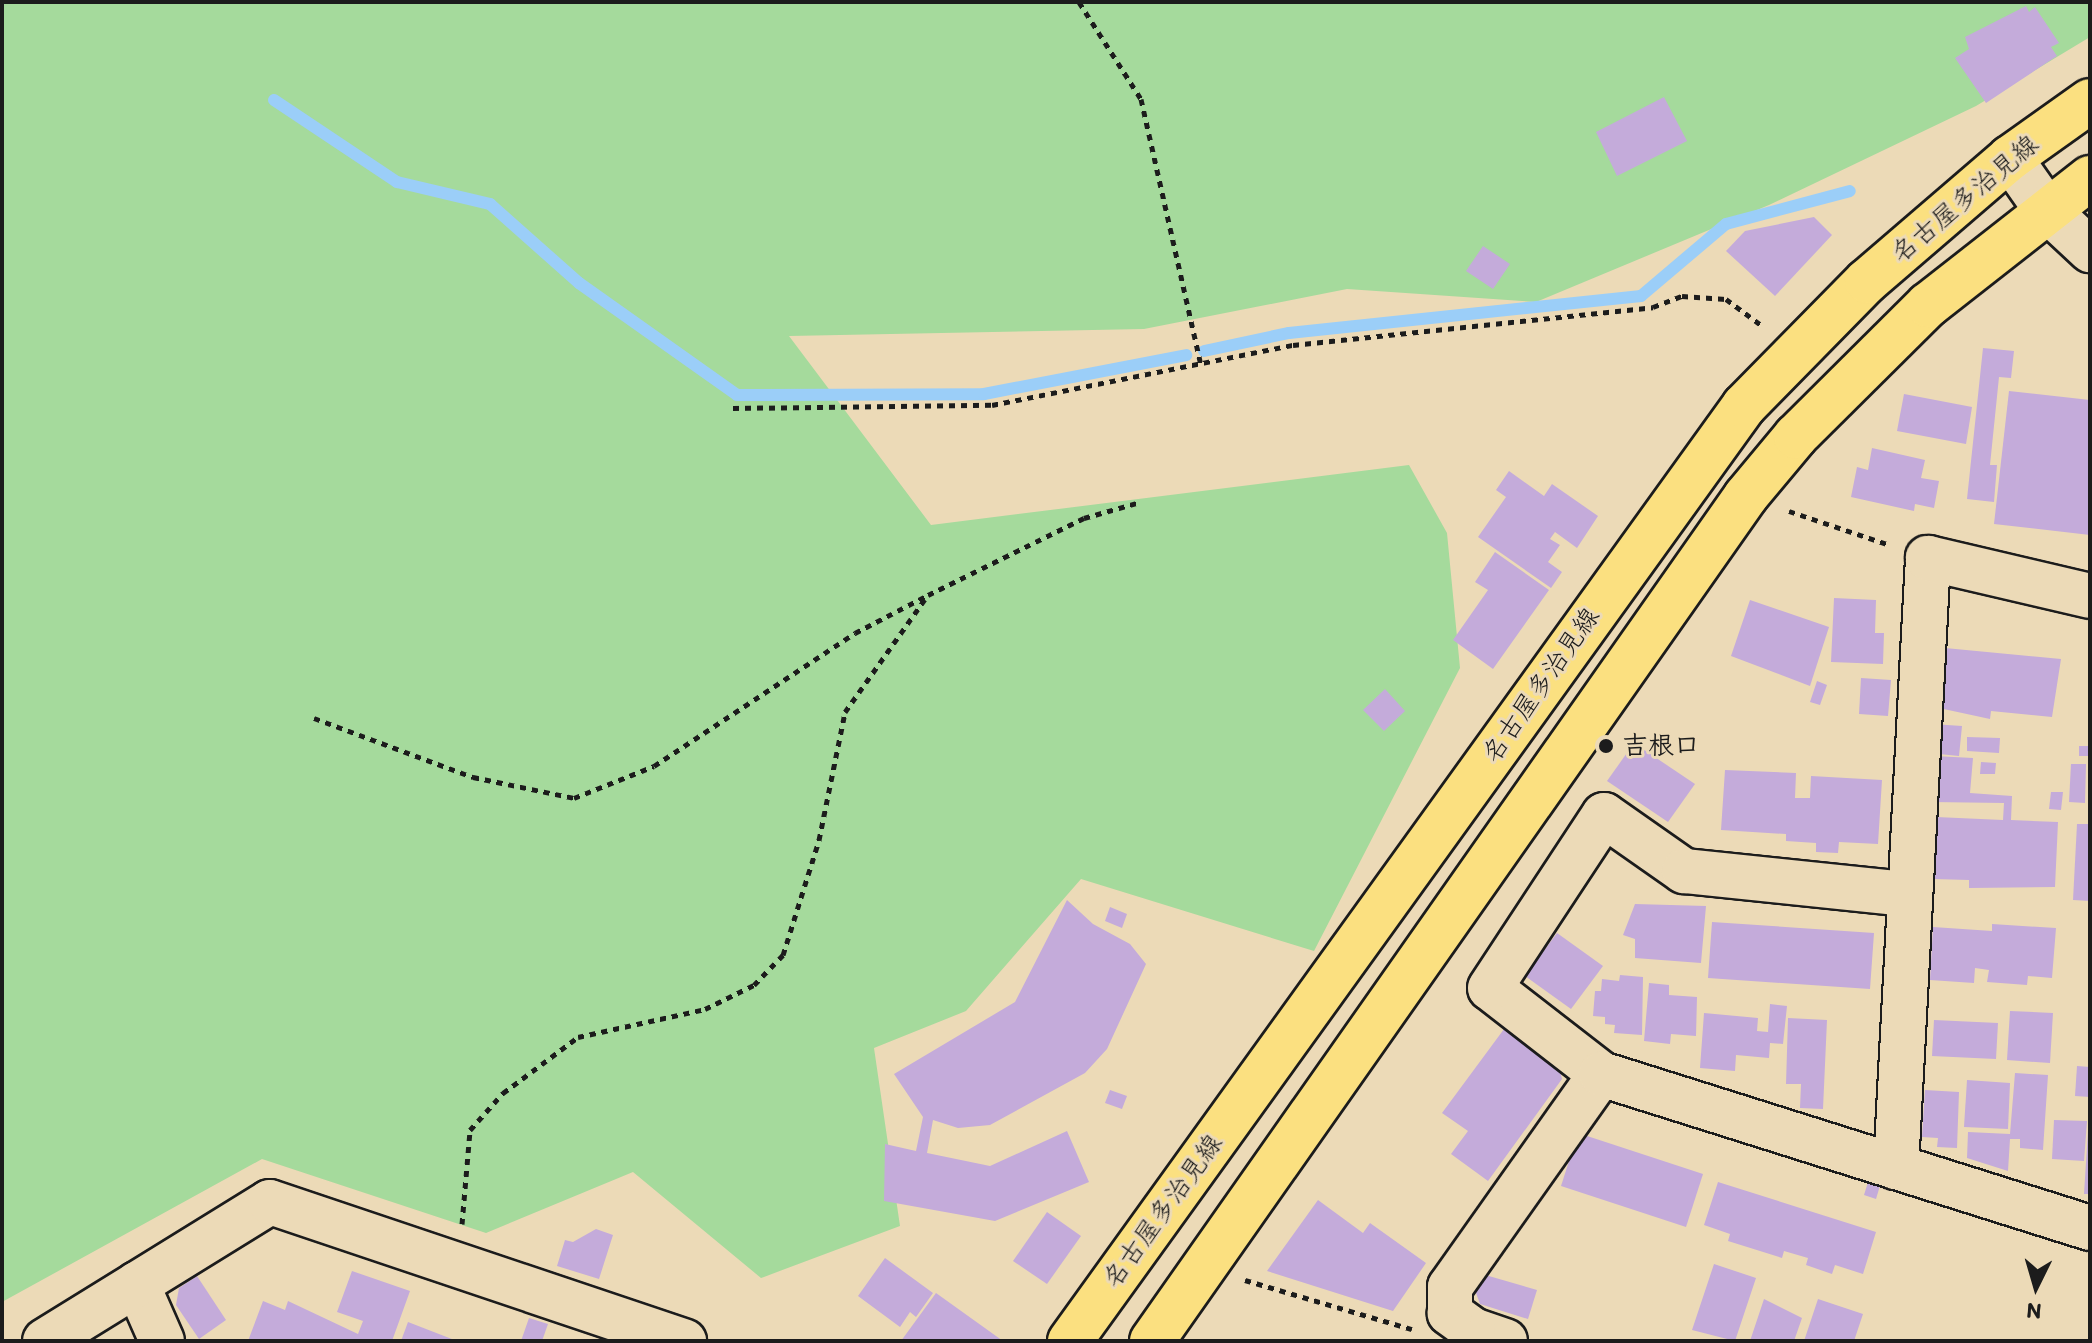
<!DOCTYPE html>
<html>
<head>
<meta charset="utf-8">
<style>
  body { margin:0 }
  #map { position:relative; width:2092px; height:1343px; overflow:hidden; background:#ecdab7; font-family:Itim,"Klee One",sans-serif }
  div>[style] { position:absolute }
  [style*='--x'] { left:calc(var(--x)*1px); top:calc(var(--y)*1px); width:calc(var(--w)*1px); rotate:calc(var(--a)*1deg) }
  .green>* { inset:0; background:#a5da9c }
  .stream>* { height:12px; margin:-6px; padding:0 6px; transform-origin:6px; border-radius:6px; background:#9bcef8 }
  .building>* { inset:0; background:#c4abda }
  .path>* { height:5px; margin-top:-2.5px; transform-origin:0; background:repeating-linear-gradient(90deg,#1c1c1c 0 6px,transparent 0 12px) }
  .roads { filter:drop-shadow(2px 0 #1c1c1c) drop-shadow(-2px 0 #1c1c1c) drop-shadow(0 2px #1c1c1c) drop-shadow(0 -2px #1c1c1c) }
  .minor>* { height:44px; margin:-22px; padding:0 22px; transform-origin:22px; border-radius:22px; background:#ecdab7 }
  .major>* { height:44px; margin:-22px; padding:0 22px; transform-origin:22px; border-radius:22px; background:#fbe080 }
  .dots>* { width:22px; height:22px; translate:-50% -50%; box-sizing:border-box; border:4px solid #ecdab7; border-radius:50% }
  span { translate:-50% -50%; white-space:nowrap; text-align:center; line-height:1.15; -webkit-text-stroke:6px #ecdab7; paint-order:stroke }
  .street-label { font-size:26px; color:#1c1c1c }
  .poi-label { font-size:26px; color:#1c1c1c; font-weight:700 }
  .left { translate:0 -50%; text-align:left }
  .frame { position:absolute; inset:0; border:4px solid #1c1c1c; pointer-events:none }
  .north { position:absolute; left:1996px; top:1247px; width:80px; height:80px; -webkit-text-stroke:6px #ecdab7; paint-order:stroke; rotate:185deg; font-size:22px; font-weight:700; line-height:32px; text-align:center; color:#1c1c1c }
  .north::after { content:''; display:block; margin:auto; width:28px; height:36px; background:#1c1c1c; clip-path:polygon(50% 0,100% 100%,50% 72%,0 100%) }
</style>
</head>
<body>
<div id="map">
  <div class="green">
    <div style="clip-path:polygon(2px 2px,2090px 2px,2090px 37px,1976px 106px,1769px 205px,1536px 302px,1347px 289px,1144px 329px,789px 336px,931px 525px,1409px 465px,1447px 533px,1460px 668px,1314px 951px,1081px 879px,966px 1011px,874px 1048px,900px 1226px,761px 1278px,633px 1172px,486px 1233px,262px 1159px,2px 1302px)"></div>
  </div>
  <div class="stream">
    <div style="--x:274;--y:100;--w:148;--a:33.7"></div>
    <div style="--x:397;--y:182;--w:96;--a:13.3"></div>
    <div style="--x:490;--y:204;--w:119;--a:41.6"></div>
    <div style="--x:579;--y:283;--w:194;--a:35.3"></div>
    <div style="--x:737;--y:395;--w:247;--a:-0.2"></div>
    <div style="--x:984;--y:394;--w:206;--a:-10.9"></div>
    <div style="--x:1204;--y:351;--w:87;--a:-12"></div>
    <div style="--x:1289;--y:333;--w:354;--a:-6"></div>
    <div style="--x:1641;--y:296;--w:111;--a:-40.3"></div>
    <div style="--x:1726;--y:224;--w:128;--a:-14.9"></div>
  </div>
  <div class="building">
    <div style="clip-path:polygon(2026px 6px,2029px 12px,2035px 7px,2059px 43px,2051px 47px,2057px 56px,1986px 103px,1955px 58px,1969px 49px,1965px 37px)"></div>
    <div style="clip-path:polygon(1664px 97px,1687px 141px,1617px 176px,1596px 132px)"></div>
    <div style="clip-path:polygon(1814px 217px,1832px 235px,1775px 296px,1726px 251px,1745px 231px)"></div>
    <div style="clip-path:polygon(1483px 246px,1510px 264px,1493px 289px,1466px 271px)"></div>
    <div style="clip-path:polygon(1983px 348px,2014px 351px,2011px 378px,1999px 377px,1990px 465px,1997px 465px,1994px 502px,1967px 499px)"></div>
    <div style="clip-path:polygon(2009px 391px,2090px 400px,2090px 535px,1994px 524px)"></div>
    <div style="clip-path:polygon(1904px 394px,1972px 407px,1966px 444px,1897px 431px)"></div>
    <div style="clip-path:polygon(1872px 448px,1925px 460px,1921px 478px,1939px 481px,1934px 508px,1915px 504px,1914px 511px,1851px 497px,1857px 467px,1868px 470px)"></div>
    <div style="clip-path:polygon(1509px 471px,1544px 496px,1552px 484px,1598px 516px,1577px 548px,1555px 532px,1550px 539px,1560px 545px,1548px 562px,1562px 572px,1551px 588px,1478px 537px,1506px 497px,1496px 490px)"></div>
    <div style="clip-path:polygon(1495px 552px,1549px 590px,1493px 669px,1453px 640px,1488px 590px,1475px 582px)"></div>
    <div style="clip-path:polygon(1834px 598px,1876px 600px,1875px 633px,1884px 633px,1883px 664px,1831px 662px)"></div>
    <div style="clip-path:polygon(1750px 600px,1829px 627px,1810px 686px,1731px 656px)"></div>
    <div style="clip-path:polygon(1945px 648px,2061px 659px,2052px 717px,1991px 711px,1990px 719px,1939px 708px)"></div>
    <div style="clip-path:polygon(1861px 678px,1891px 680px,1888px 716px,1859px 714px)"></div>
    <div style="clip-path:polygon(1817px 681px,1827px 685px,1820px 705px,1810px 702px)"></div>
    <div style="clip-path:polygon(1385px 689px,1405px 711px,1384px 731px,1363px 710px)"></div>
    <div style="clip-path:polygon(1932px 724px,1962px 726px,1959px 756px,1929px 753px)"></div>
    <div style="clip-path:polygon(1967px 737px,2000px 738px,1999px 753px,1967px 751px)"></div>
    <div style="clip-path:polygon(1634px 743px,1695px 784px,1668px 822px,1607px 781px)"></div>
    <div style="clip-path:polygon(2079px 746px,2090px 746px,2090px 756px,2079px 756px)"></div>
    <div style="clip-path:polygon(1934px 756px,1973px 758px,1970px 793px,2012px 796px,2011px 820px,2058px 822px,2055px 887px,1969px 888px,1969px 880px,1933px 879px,1936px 817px,2003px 820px,2004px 803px,1931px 802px)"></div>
    <div style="clip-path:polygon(1981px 762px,1996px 763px,1995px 774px,1980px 774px)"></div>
    <div style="clip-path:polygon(2071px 764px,2086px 764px,2085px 803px,2069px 802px)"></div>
    <div style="clip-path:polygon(1725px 770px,1796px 773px,1795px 798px,1810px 798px,1811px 776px,1882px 780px,1878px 844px,1839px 842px,1838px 853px,1816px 852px,1816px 843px,1786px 841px,1786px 834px,1721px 830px)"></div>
    <div style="clip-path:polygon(2051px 792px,2063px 792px,2061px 810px,2049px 809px)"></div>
    <div style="clip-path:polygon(2077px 824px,2090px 824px,2090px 901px,2073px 900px)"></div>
    <div style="clip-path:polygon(1067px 900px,1093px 924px,1130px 944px,1146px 964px,1107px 1049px,1085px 1073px,990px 1125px,958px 1128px,933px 1120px,927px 1153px,990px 1166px,1067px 1131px,1089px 1182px,995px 1221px,884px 1201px,885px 1144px,916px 1151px,923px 1117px,894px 1074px,1015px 1002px)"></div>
    <div style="clip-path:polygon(1635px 904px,1706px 906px,1701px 963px,1635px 958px,1635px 939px,1623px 935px)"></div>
    <div style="clip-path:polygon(1110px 907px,1127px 914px,1122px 928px,1105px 921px)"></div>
    <div style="clip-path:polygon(1712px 922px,1874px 933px,1870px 989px,1708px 978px)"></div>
    <div style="clip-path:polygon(1992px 924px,2056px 928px,2052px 978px,2028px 976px,2027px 985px,1987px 982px,1989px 970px,1975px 968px,1974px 983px,1930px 980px,1933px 927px,1992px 931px)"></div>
    <div style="clip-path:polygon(1557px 933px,1603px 966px,1571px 1009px,1525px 976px)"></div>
    <div style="clip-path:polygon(1620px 975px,1643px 977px,1642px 1035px,1614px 1033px,1615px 1025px,1605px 1024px,1605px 1017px,1593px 1016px,1595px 991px,1601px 991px,1602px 979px,1619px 981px)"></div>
    <div style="clip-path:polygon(1649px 983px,1669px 985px,1669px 995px,1697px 997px,1696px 1036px,1671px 1034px,1670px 1044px,1644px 1041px)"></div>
    <div style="clip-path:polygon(1770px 1004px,1787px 1006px,1783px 1044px,1770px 1043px,1769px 1058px,1736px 1055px,1735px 1071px,1700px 1068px,1704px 1013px,1758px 1018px,1757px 1031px,1768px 1032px)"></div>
    <div style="clip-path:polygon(2010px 1011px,2053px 1013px,2050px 1063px,2007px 1060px)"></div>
    <div style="clip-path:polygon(1788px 1018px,1827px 1020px,1823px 1109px,1800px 1108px,1801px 1084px,1786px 1084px)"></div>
    <div style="clip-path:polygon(1934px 1020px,1998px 1023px,1996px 1059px,1932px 1056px)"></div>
    <div style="clip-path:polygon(1507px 1025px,1558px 1062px,1562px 1079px,1488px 1181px,1451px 1154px,1468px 1131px,1442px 1113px)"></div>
    <div style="clip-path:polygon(2077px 1066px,2090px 1067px,2090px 1097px,2075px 1096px)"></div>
    <div style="clip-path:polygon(2015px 1073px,2048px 1075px,2043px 1150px,2020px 1148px,2020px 1139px,2010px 1139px,2008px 1171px,1967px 1158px,1968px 1132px,2010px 1134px)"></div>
    <div style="clip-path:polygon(1967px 1080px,2010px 1083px,2008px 1129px,1964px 1127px)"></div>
    <div style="clip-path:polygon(1110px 1090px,1127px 1096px,1122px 1109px,1105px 1103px)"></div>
    <div style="clip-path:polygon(1925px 1090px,1959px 1092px,1957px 1148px,1937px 1147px,1938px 1138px,1922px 1137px)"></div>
    <div style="clip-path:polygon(2054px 1120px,2087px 1121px,2084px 1161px,2052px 1159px)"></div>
    <div style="clip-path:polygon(2088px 1131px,2090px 1131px,2090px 1194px,2084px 1194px)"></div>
    <div style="clip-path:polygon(1578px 1133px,1703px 1174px,1686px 1227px,1561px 1186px)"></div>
    <div style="clip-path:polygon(1870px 1176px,1882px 1179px,1876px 1199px,1864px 1195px)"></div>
    <div style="clip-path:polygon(1718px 1182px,1876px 1232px,1863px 1274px,1835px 1265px,1832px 1274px,1806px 1265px,1808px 1258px,1784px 1251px,1782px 1258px,1728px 1241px,1730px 1234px,1704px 1225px)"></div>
    <div style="clip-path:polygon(1318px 1200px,1363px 1233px,1370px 1223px,1426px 1263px,1393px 1311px,1267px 1271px)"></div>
    <div style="clip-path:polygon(1047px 1212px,1081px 1236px,1047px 1284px,1013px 1261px)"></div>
    <div style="clip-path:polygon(596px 1229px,613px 1235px,599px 1279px,557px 1266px,565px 1240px,573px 1242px)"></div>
    <div style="clip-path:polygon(885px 1258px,933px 1293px,916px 1317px,910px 1312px,900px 1327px,858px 1296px)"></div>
    <div style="clip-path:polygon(1714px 1264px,1756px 1278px,1735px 1341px,1692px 1330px)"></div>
    <div style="clip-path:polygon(352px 1271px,410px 1291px,392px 1341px,248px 1341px,263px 1301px,285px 1310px,288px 1301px,358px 1334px,363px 1321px,337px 1312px)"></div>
    <div style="clip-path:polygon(1475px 1272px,1537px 1290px,1528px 1319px,1480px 1304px,1472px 1282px)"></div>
    <div style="clip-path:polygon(197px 1276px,226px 1320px,199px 1339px,176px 1305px,179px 1288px)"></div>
    <div style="clip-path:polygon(936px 1293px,1003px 1341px,901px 1341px)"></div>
    <div style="clip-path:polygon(1764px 1299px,1802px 1318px,1794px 1341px,1750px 1341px)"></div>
    <div style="clip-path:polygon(1818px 1299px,1863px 1314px,1854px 1341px,1804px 1341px)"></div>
    <div style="clip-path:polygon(529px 1318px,548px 1324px,542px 1341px,521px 1341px)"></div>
    <div style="clip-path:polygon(408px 1322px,457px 1341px,401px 1341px)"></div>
  </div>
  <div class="path">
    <div style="--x:1079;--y:2;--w:115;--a:57.4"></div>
    <div style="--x:1141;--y:99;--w:274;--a:77.3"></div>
    <div style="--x:733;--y:408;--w:259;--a:-0.7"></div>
    <div style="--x:992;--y:405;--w:307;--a:-11.3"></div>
    <div style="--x:1293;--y:345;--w:362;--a:-6"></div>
    <div style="--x:1653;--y:307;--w:31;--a:-21"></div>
    <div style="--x:1682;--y:296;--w:44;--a:3.9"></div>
    <div style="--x:1726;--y:299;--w:47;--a:36.4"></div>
    <div style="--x:1789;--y:511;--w:107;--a:18.6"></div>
    <div style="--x:314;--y:718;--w:170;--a:20.4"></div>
    <div style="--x:473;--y:777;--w:103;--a:11.7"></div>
    <div style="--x:574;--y:798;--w:86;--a:-21.8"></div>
    <div style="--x:654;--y:766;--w:241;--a:-33.5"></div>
    <div style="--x:855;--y:633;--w:82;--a:-27.5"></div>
    <div style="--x:928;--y:595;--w:174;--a:-26.3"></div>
    <div style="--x:1084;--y:518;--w:58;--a:-15.9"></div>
    <div style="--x:462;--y:1224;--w:94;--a:-85.1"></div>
    <div style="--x:470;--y:1130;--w:50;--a:-48.3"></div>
    <div style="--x:503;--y:1093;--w:94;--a:-36.7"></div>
    <div style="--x:578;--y:1037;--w:130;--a:-12.4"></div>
    <div style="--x:705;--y:1009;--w:55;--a:-26.1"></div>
    <div style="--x:754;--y:985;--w:42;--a:-46"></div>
    <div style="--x:783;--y:955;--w:121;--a:-72.6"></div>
    <div style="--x:819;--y:840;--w:131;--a:-78.5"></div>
    <div style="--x:845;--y:712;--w:138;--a:-54.7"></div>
    <div style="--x:1245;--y:1280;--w:174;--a:16.4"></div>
  </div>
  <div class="roads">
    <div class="minor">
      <div style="--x:2010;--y:158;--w:61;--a:55"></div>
      <div style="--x:2045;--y:208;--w:62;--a:43"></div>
      <div style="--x:1601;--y:1074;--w:140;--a:-142.2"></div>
      <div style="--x:1490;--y:988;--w:207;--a:-56.6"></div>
      <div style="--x:1604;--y:815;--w:98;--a:35"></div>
      <div style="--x:1684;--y:871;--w:224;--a:5.9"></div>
      <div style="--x:1896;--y:1167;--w:610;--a:-86.99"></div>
      <div style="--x:1928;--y:558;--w:166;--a:13.2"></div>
      <div style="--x:137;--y:1284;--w:62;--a:66.3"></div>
      <div style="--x:45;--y:1341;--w:264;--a:-31.7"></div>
      <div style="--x:270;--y:1202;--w:437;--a:18.6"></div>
      <div style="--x:1505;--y:1341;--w:34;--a:-161"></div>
      <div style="--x:1473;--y:1330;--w:29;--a:-144"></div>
      <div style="--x:1450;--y:1313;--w:26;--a:-90"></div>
      <div style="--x:1450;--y:1287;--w:261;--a:-54.7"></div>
      <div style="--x:1601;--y:1074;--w:513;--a:17.48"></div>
    </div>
    <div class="major">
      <div style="--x:1070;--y:1341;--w:1153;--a:-54.21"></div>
      <div style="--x:1744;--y:406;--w:175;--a:-45.5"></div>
      <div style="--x:1867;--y:281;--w:189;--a:-40.7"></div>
      <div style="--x:2010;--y:158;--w:98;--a:-35.5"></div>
      <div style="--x:1152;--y:1341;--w:1033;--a:-54.89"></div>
      <div style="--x:1746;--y:496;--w:78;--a:-50.2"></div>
      <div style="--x:1796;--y:436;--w:186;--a:-44.8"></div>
      <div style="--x:1928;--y:305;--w:206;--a:-38.1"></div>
    </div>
  </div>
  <div class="dots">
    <div style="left:1606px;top:746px;background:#1c1c1c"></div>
  </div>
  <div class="street-label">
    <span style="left:1965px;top:199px;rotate:-40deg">名古屋多治見線</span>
    <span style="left:1541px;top:685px;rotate:-55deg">名古屋多治見線</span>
    <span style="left:1163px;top:1211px;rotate:-54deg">名古屋多治見線</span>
  </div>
  <div class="poi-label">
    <span class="left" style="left:1622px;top:746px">吉根口</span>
  </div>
  <div class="frame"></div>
  <div class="north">N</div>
</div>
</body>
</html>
